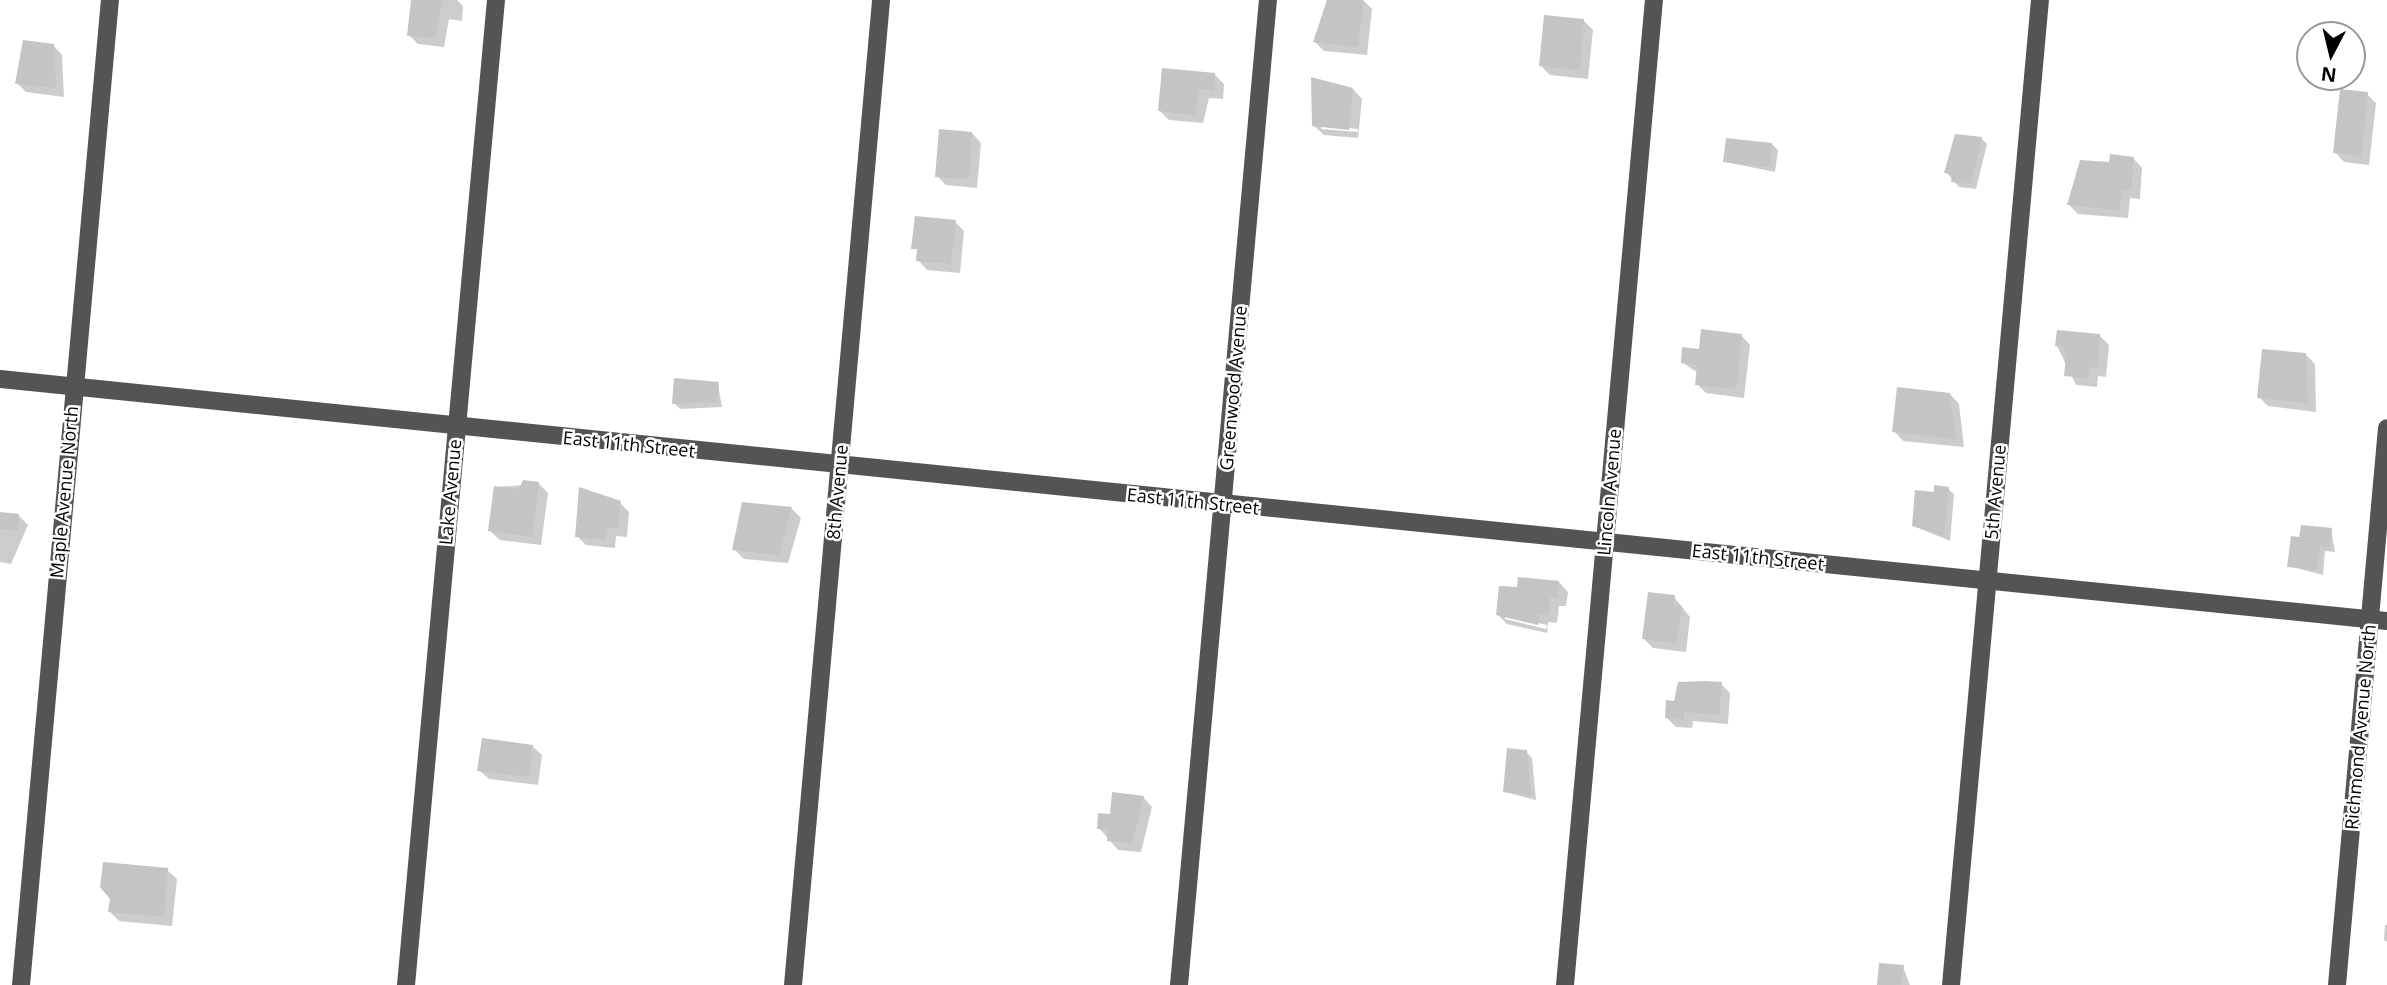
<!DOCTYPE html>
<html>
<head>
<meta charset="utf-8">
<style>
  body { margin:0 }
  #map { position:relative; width:2387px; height:985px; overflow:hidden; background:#fff; font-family:"Open Sans",sans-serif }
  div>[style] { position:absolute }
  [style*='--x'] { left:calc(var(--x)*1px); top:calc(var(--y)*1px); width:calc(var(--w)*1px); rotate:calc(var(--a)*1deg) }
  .shadow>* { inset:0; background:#0003 }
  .building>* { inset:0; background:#c4c4c4 }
  .minor>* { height:18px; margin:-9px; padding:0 9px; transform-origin:9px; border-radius:9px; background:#545454 }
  span { translate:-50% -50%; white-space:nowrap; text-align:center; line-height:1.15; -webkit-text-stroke:5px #fff; paint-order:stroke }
  .street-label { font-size:18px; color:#000 }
  .north { position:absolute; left:2296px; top:21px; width:70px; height:70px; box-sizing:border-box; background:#fff; border:2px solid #999; border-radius:50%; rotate:187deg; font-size:19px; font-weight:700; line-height:28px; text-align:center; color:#000 }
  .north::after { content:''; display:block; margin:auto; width:24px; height:32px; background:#000; clip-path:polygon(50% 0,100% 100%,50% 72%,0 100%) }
</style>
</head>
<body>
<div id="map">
  <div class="shadow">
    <div style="clip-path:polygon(413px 0,457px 0,463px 6px,462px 21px,449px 19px,444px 47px,418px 44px,409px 35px)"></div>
    <div style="clip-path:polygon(1327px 0,1363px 0,1372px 9px,1367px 55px,1324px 51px,1315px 42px)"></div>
    <div style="clip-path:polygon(1584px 21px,1593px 30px,1588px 79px,1550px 75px,1541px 66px)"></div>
    <div style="clip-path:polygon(53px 45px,62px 55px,64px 97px,26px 92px,17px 83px)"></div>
    <div style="clip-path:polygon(1215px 75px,1224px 84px,1223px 99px,1209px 98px,1203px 123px,1169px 120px,1160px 111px)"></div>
    <div style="clip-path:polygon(evenodd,1313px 79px,1353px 89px,1362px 99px,1358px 138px,1324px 135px,1314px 126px,1313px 79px,1321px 125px,1358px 129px,1358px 132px,1321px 129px,1321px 125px)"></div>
    <div style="clip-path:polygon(2367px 94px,2376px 103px,2369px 165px,2344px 162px,2335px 152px)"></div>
    <div style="clip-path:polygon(972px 133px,981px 143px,977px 188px,946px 185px,937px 176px)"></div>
    <div style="clip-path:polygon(1981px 138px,1987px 144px,1976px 189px,1959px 187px,1946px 172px)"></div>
    <div style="clip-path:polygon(1772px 144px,1778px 150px,1775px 172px,1725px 162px)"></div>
    <div style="clip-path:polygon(2133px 158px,2142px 168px,2140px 199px,2130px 198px,2128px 218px,2078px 214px,2069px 205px,2111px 164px)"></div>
    <div style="clip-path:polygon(955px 222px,964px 231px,960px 273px,927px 270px,918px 260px)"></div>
    <div style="clip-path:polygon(1741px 335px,1750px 345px,1744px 398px,1706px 393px,1697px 384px,1698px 373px,1683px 363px)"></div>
    <div style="clip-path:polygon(2099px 335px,2109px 345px,2106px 377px,2098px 376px,2097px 387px,2076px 385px,2057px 346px)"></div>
    <div style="clip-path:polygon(2306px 355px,2315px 364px,2316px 412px,2268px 406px,2259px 397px)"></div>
    <div style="clip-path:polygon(718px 384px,722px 407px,680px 409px,674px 403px)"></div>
    <div style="clip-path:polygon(1950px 394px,1959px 404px,1964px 447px,1903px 441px,1894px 431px)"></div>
    <div style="clip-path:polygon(539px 484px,548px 493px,541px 545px,500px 540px,490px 531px,496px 487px)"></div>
    <div style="clip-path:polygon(1948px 489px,1954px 494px,1950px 541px,1914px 526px,1935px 494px)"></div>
    <div style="clip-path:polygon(620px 503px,629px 512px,627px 537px,616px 536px,615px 548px,586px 545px,577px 536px)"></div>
    <div style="clip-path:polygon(792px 509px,801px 518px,788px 563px,744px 559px,734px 549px)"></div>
    <div style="clip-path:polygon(0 514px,19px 516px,28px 525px,11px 564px,0 562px)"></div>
    <div style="clip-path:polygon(2331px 530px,2335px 552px,2325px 551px,2323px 575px,2289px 566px)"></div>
    <div style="clip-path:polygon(evenodd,1559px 582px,1568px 592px,1566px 606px,1559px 606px,1557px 623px,1548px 622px,1547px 633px,1507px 624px,1498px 615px,1518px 589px,1559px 582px,1505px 616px,1547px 625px,1546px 629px,1505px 619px,1505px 616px)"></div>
    <div style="clip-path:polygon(1674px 597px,1690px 617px,1686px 652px,1653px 648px,1644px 639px)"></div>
    <div style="clip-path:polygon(1721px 684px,1730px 693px,1728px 724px,1693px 721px,1692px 728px,1676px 727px,1667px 718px)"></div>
    <div style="clip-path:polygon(532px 746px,542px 755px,538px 785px,489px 779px,479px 770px)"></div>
    <div style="clip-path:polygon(1526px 752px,1532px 758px,1536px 800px,1505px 792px)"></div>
    <div style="clip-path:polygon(1143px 797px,1152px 807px,1141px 852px,1118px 850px,1099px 828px)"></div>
    <div style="clip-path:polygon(167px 870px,177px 879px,172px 926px,119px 921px,110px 912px)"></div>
    <div style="clip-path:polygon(2385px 925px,2387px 925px,2387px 942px,2384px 940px)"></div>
    <div style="clip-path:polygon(1903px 967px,1910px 985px,1878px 985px)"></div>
  </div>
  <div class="building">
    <div style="clip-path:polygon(411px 0,442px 0,435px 38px,407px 36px)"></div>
    <div style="clip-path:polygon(1327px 0,1363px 0,1358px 47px,1313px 42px)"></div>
    <div style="clip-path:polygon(1544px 15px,1584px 19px,1580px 70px,1539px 66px)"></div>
    <div style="clip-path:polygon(23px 40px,54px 44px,56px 88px,15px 84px)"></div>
    <div style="clip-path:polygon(1162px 68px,1215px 73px,1214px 91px,1200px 89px,1194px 115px,1158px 111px)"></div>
    <div style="clip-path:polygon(1311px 77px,1353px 88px,1349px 130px,1312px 126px)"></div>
    <div style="clip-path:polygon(2340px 89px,2368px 92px,2361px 156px,2333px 153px)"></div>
    <div style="clip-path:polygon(939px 129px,972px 132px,969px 179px,935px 177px)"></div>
    <div style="clip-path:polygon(1955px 134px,1982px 137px,1971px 184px,1951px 182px,1952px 174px,1944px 173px)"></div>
    <div style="clip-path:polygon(1726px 138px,1772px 143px,1770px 167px,1723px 162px)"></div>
    <div style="clip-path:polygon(2110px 154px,2134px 157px,2131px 190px,2122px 189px,2119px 210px,2067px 205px,2080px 160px,2109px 162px)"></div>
    <div style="clip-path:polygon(915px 216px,956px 220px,951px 264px,916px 261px,917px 249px,911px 249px)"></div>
    <div style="clip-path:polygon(1701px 329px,1742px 334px,1736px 389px,1695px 385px,1697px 365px,1681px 363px,1682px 347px,1699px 349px)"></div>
    <div style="clip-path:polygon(2057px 330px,2100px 334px,2097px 368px,2089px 367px,2088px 378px,2064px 376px,2066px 355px,2064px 347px,2055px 346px)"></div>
    <div style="clip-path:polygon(2262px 349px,2306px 353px,2308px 403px,2257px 398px)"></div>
    <div style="clip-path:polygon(674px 378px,719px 382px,717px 402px,672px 404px)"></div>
    <div style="clip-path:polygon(1897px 387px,1950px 393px,1956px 439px,1892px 432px)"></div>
    <div style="clip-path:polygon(523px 480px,539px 482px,532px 537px,488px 531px,494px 486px,519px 489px)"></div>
    <div style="clip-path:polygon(1934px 485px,1949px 487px,1944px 536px,1912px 526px,1915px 490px,1934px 492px)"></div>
    <div style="clip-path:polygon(579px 487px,621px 501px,618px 529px,607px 527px,606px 540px,575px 537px)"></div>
    <div style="clip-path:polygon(742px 502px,792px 507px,779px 555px,732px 550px)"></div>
    <div style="clip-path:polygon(0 512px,19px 514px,18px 530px,0 529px)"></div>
    <div style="clip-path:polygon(2301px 525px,2332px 528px,2330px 547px,2320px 546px,2317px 570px,2287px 567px,2291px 536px,2299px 537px)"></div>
    <div style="clip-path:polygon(1518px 577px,1559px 581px,1558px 598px,1550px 597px,1549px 615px,1539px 614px,1538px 625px,1496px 615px,1499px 586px,1517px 587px)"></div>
    <div style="clip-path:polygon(1648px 592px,1675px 595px,1674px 605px,1682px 606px,1677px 643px,1642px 639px)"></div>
    <div style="clip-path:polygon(1706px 681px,1722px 682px,1719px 715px,1684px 712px,1684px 720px,1665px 718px,1666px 700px,1674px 701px,1678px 682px)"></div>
    <div style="clip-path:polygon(482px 738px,533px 745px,529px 777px,477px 771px)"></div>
    <div style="clip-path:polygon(1507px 748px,1527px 750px,1531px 795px,1503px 792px)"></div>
    <div style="clip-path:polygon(1112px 792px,1144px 796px,1132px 843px,1107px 841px,1108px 830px,1097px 829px,1098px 813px,1110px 814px)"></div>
    <div style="clip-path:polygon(103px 862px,168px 868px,164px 917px,108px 912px,110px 899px,100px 887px)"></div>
    <div style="clip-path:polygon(1879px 963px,1904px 965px,1901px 985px,1877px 985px)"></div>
  </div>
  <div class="minor">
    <div style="--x:0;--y:379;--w:2399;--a:5.79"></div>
    <div style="--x:21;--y:985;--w:989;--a:-84.84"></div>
    <div style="--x:406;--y:985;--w:989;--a:-84.78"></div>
    <div style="--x:793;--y:985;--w:989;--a:-84.89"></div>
    <div style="--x:1179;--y:985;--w:989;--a:-84.84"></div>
    <div style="--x:1565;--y:985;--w:989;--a:-84.84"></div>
    <div style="--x:1951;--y:985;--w:989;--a:-84.84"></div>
    <div style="--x:2337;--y:985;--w:559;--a:-84.87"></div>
  </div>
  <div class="street-label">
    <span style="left:1233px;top:388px;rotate:-85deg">Greenwood Avenue</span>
    <span style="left:629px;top:444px;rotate:6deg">East 11th Street</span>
    <span style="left:64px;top:492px;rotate:-85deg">Maple Avenue North</span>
    <span style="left:450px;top:492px;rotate:-85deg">Lake Avenue</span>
    <span style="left:837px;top:492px;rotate:-85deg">8th Avenue</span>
    <span style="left:1609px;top:492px;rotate:-85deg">Lincoln Avenue</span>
    <span style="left:1995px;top:492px;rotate:-85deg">5th Avenue</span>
    <span style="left:1193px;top:501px;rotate:6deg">East 11th Street</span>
    <span style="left:1758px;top:557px;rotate:6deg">East 11th Street</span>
    <span style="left:2360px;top:727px;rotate:-85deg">Richmond Avenue North</span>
  </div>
  <div class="north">N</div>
</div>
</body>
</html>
